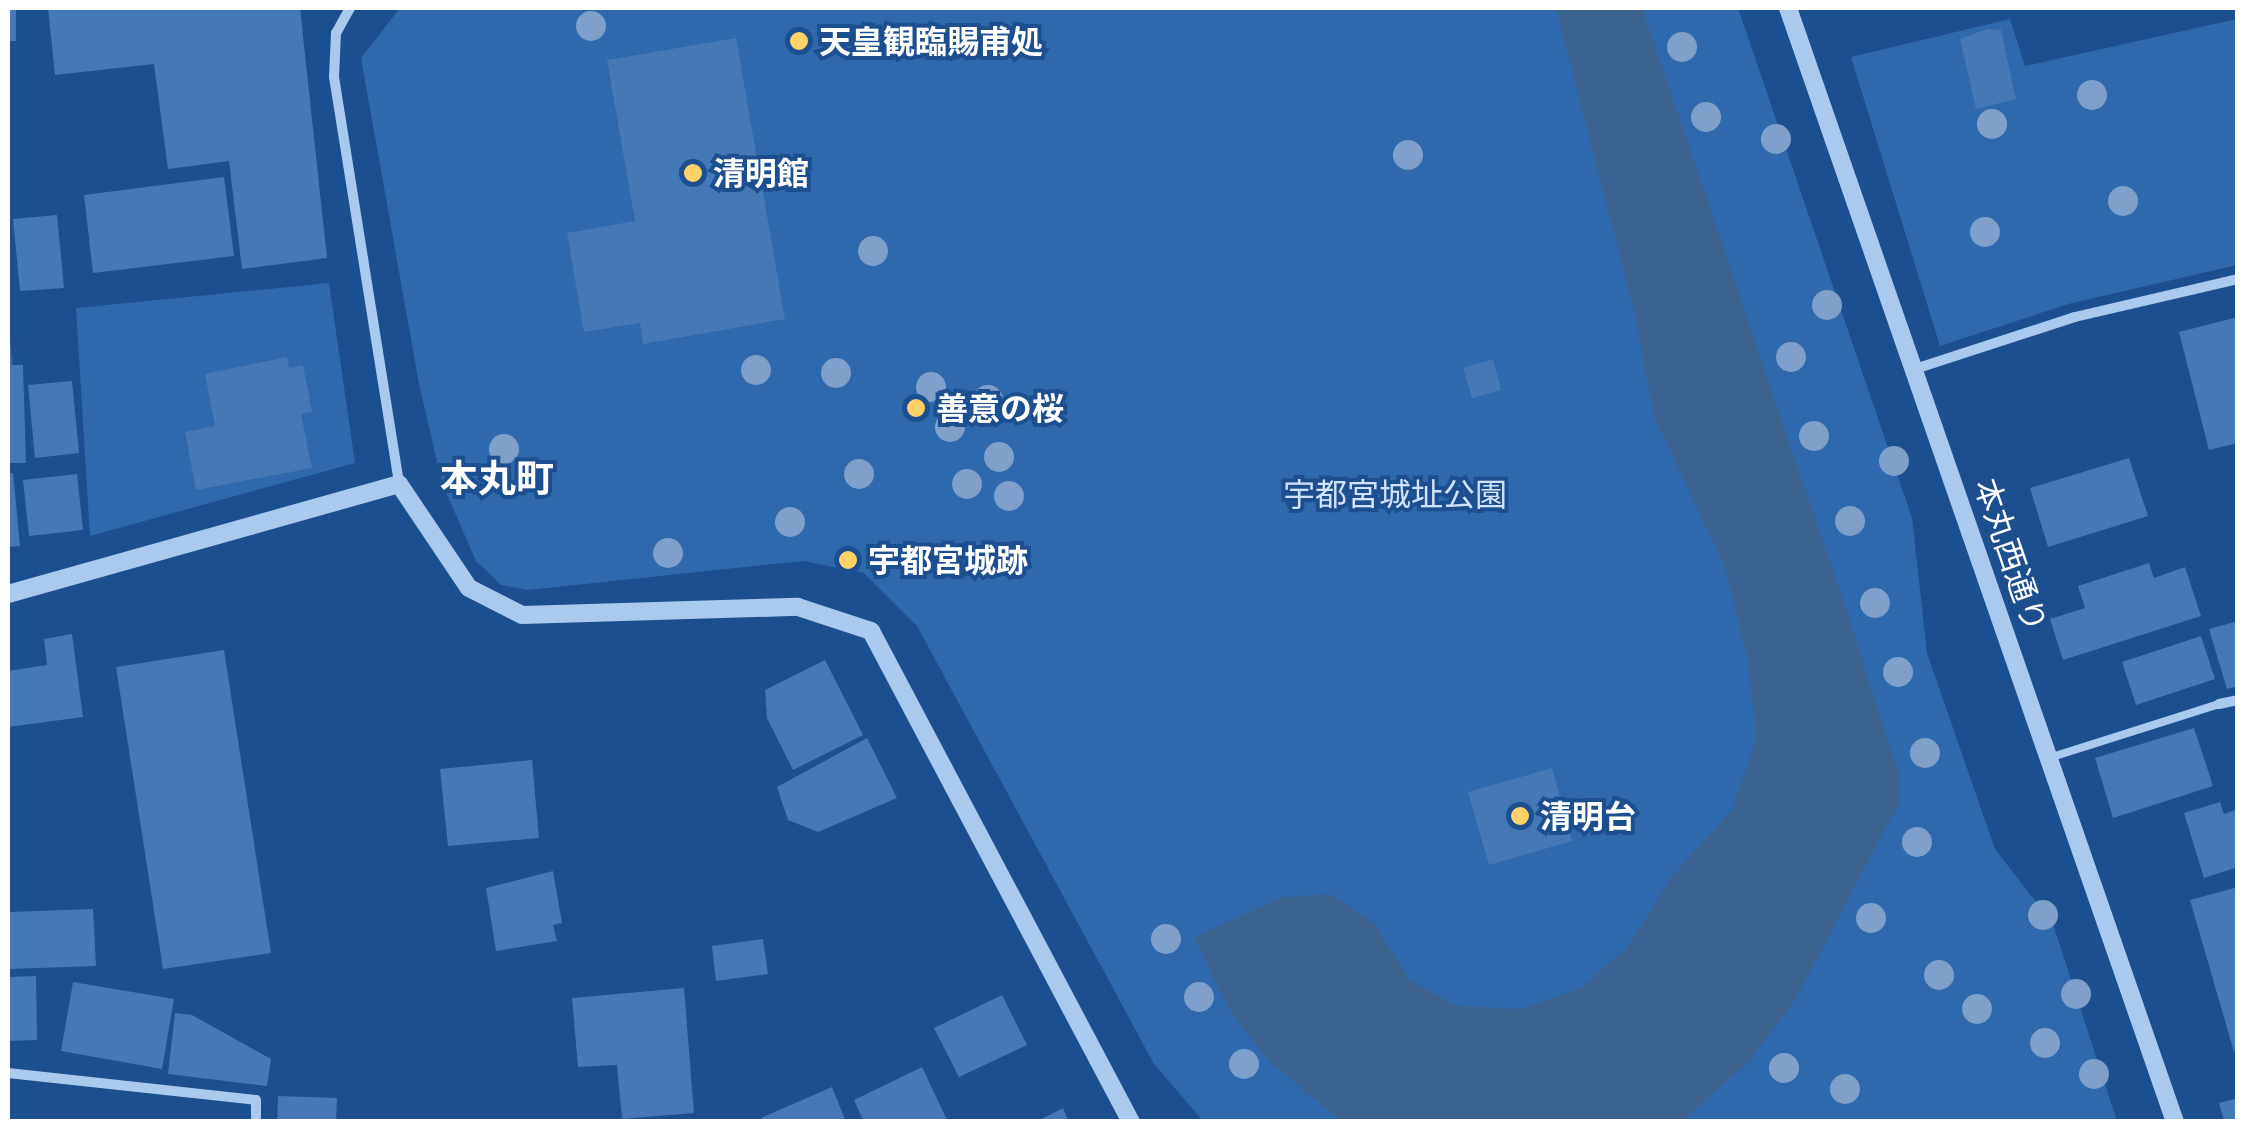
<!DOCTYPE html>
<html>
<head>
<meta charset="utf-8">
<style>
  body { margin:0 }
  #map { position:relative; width:2245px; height:1129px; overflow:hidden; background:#1b4f8f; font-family:"Open Sans","Noto Sans JP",sans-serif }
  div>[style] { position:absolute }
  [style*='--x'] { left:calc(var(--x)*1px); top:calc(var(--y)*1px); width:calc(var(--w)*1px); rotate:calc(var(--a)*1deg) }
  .green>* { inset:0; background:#2e69ad }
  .water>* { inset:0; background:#3c6290 }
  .building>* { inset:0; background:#4478b7 }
  .service>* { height:8px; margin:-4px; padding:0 4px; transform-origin:4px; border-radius:4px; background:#a9c9ee }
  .minor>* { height:10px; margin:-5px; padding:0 5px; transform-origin:5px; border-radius:5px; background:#a9c9ee }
  .tertiary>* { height:18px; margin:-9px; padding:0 9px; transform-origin:9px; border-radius:9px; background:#a9c9ee }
  .trees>* { width:30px; height:30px; margin:-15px; border-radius:50%; background:#7ea0ca }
  .dots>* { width:28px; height:28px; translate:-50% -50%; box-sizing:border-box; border:5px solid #1b4f8f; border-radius:50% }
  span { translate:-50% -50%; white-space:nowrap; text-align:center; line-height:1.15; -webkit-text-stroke:8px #1b4f8f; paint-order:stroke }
  .poi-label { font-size:32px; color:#fff; font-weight:700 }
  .left { translate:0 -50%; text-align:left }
  .park-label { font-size:32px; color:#cfe3fa }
  .street-label { font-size:32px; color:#fff }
  .quarter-label { font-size:38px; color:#fff; font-weight:700 }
  .frame { position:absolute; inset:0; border:10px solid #fff; pointer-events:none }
</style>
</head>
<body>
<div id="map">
  <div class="green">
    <div style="clip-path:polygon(400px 8px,1738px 8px,1912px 518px,1927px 653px,1995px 849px,2053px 924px,2117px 1121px,1203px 1121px,1154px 1064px,917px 626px,864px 573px,803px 561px,528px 590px,501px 585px,476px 561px,442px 483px,419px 384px,361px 58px)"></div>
    <div style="clip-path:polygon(2010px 19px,2025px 66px,2237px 19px,2237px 265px,2068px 304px,1940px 346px,1851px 57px)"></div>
    <div style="clip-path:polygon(329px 283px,355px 463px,90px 536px,76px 308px)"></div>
  </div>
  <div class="water">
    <div style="clip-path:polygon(1556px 8px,1642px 8px,1850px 621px,1900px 778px,1900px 801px,1795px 1000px,1750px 1060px,1683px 1121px,1341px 1121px,1268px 1060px,1228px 1008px,1194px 938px,1282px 897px,1330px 894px,1374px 923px,1410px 980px,1456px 1006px,1522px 1009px,1580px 988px,1627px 948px,1673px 875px,1732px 810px,1757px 737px,1747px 656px,1725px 566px,1654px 417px,1635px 314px)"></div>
  </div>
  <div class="building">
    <div style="clip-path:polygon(8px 8px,16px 8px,16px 41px,8px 41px)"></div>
    <div style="clip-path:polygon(48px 8px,300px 8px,327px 258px,242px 269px,229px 161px,168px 169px,154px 64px,55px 75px)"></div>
    <div style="clip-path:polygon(1987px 29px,2001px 30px,2016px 99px,1976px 109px,1960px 39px)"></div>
    <div style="clip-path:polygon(736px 38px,785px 319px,643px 344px,640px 323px,584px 332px,567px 233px,635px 221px,607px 60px)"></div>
    <div style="clip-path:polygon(224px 177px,234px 256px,93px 273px,84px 195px)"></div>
    <div style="clip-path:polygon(57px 215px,64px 288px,20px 291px,13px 219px)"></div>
    <div style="clip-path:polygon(8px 312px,12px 365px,23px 365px,26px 463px,8px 463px)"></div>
    <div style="clip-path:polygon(2238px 317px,2238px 443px,2209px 450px,2179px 332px)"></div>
    <div style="clip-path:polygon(287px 357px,289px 368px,303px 365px,312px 412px,301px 414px,312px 468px,196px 490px,185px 432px,215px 426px,205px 374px)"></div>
    <div style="clip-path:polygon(1493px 359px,1501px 390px,1472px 398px,1463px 368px)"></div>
    <div style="clip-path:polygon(72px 381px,79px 453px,35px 458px,28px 385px)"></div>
    <div style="clip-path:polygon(2129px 458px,2148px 516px,2048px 547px,2030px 488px)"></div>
    <div style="clip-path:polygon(13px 473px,20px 546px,8px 547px,8px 474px)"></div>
    <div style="clip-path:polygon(77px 474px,83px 530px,29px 536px,23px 480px)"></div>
    <div style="clip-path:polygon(2149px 563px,2154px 578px,2185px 567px,2201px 616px,2063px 660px,2050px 619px,2085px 608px,2078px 586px)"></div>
    <div style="clip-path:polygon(2238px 621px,2238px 686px,2227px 689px,2209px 629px)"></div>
    <div style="clip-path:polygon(72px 634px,83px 717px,8px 727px,8px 671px,47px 665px,44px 639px)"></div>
    <div style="clip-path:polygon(2201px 636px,2215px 679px,2136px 705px,2122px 662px)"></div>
    <div style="clip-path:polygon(224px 650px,271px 953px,163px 969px,116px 667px)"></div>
    <div style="clip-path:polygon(825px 660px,863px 735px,793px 770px,767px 718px,765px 690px)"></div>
    <div style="clip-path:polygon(2194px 728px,2213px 786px,2113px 818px,2095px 758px)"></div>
    <div style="clip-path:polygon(867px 738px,897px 798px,818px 832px,788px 820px,777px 787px)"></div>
    <div style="clip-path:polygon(532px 760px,539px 838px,448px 846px,440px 769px)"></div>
    <div style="clip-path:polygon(1552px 768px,1572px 841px,1489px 865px,1468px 792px)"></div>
    <div style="clip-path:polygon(2220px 802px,2224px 814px,2238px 809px,2238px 867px,2204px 878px,2184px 813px)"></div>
    <div style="clip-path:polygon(553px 871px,562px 923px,553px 925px,557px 941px,496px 951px,486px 888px)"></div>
    <div style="clip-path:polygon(2238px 887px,2238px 1051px,2234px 1052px,2190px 900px)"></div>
    <div style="clip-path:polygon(93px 909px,96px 966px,9px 969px,8px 912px)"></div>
    <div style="clip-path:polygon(763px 939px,768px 974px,716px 981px,712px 946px)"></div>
    <div style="clip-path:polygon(36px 976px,37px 1040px,8px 1041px,8px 977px)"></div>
    <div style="clip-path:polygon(73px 982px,174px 999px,162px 1069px,61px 1051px)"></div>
    <div style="clip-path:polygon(684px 988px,694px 1113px,622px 1119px,617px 1065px,578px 1067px,572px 998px)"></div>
    <div style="clip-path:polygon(1002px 995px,1027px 1045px,959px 1077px,934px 1028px)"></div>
    <div style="clip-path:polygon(175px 1013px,192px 1015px,271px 1059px,267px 1086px,168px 1074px)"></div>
    <div style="clip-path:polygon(922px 1067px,948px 1122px,864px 1122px,854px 1100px)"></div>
    <div style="clip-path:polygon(832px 1087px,846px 1122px,763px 1122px,761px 1118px)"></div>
    <div style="clip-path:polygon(278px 1096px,337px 1098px,336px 1122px,277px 1122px)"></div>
    <div style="clip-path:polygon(2238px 1098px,2238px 1122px,2224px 1122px,2219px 1103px)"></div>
    <div style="clip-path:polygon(1063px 1108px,1069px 1122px,1036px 1122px)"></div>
  </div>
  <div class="service">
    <div style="--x:2052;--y:757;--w:175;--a:-17.6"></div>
  </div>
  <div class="minor">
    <div style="--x:350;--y:8;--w:29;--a:119"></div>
    <div style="--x:336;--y:33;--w:44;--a:92.6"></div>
    <div style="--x:334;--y:77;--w:412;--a:80.9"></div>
    <div style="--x:1915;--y:369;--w:168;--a:-18"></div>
    <div style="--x:2075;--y:317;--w:167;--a:-13.1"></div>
    <div style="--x:2219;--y:704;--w:19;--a:-12"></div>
    <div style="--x:8;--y:1073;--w:249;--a:6.2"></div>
    <div style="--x:256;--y:1100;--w:22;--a:90"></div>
  </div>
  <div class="tertiary">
    <div style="--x:1788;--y:8;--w:1179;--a:70.84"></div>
    <div style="--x:8;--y:594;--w:406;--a:-15.7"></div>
    <div style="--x:399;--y:484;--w:125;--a:56.1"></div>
    <div style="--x:469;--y:588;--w:59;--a:27"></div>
    <div style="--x:522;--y:615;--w:276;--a:-1.7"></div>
    <div style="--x:798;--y:607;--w:77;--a:18.2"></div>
    <div style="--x:871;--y:631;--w:556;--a:62.1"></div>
  </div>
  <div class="trees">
    <div style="left:591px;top:26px"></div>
    <div style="left:1682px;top:47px"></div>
    <div style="left:2092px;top:95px"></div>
    <div style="left:1706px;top:117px"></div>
    <div style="left:1992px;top:124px"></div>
    <div style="left:1776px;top:139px"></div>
    <div style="left:1408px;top:155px"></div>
    <div style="left:2123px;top:201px"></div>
    <div style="left:1985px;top:232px"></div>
    <div style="left:873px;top:251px"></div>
    <div style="left:1827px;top:305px"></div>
    <div style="left:1791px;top:357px"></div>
    <div style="left:756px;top:370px"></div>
    <div style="left:836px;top:373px"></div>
    <div style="left:931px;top:387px"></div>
    <div style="left:988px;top:400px"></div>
    <div style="left:950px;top:427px"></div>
    <div style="left:1814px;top:436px"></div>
    <div style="left:504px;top:449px"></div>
    <div style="left:999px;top:457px"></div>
    <div style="left:1894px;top:461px"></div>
    <div style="left:859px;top:474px"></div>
    <div style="left:967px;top:484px"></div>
    <div style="left:1009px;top:496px"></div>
    <div style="left:1850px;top:521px"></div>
    <div style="left:790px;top:522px"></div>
    <div style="left:668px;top:553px"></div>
    <div style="left:1875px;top:603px"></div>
    <div style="left:1898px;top:672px"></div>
    <div style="left:1925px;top:753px"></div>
    <div style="left:1917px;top:842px"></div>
    <div style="left:2043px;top:915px"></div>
    <div style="left:1871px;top:918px"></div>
    <div style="left:1166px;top:939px"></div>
    <div style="left:1939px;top:975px"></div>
    <div style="left:2076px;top:994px"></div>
    <div style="left:1199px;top:997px"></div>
    <div style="left:1977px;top:1009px"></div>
    <div style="left:2045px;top:1043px"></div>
    <div style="left:1244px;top:1064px"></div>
    <div style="left:1784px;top:1068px"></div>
    <div style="left:2094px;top:1074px"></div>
    <div style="left:1845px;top:1089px"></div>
  </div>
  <div class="dots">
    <div style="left:799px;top:41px;background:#ffd166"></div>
    <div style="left:693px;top:173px;background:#ffd166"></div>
    <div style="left:916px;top:408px;background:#ffd166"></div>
    <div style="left:848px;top:560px;background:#ffd166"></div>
    <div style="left:1520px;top:816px;background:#ffd166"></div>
  </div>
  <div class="poi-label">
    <span class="left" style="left:819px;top:41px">天皇観臨賜甫処</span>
    <span class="left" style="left:713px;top:173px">清明館</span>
    <span class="left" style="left:936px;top:408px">善意の桜</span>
    <span class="left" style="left:868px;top:560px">宇都宮城跡</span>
    <span class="left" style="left:1540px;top:816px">清明台</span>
  </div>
  <div class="park-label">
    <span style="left:1395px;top:494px">宇都宮城址公園</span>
  </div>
  <div class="street-label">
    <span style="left:2011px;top:555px;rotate:71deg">本丸西通り</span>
  </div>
  <div class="quarter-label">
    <span style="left:497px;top:478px">本丸町</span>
  </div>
  <div class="frame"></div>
</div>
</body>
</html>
